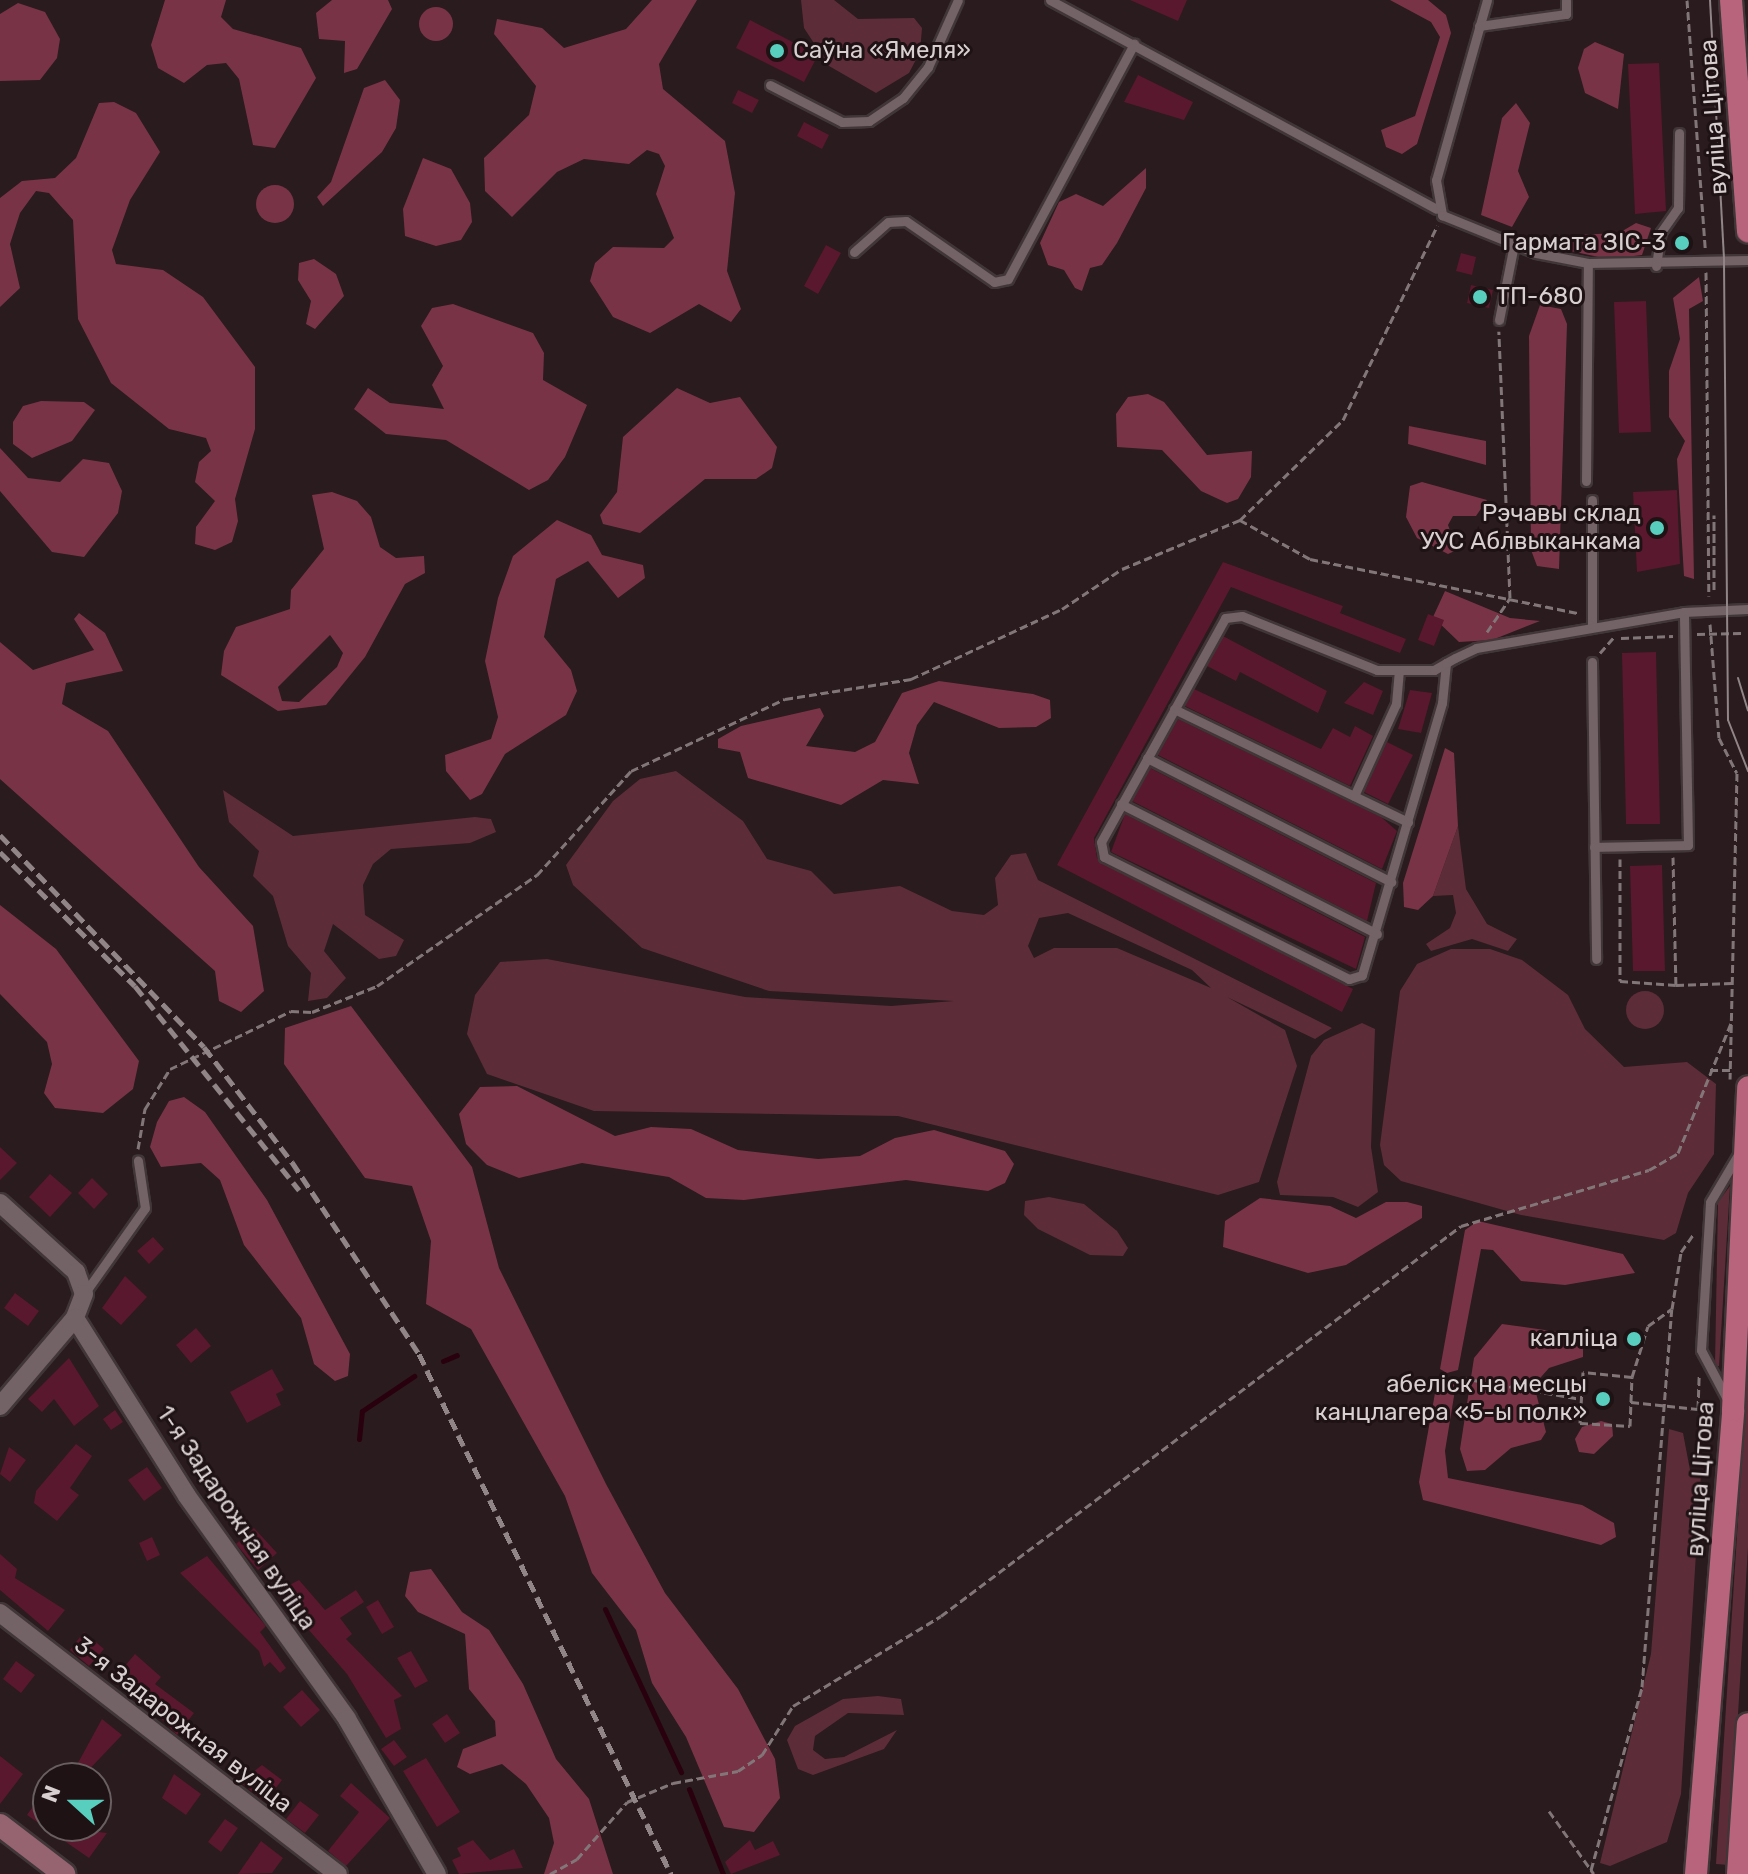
<!DOCTYPE html>
<html>
<head>
<meta charset="utf-8">
<style>
  body { margin:0 }
  #map { position:relative; width:1748px; height:1874px; overflow:hidden; background:#291b1e; font-family:Rubik,sans-serif }
  div>[style] { position:absolute }
  [style*='--x'] { left:calc(var(--x)*1px); top:calc(var(--y)*1px); width:calc(var(--w)*1px); rotate:calc(var(--a)*1deg) }
  .green>* { inset:0; background:#5d2c39 }
  .round { border-radius:50% }
  .forest>* { inset:0; background:#783347 }
  .stream>* { height:5px; margin:-2.5px; padding:0 2.5px; transform-origin:2.5px; border-radius:2.5px; background:#29000d }
  .building>* { inset:0; background:#59182d }
  .path>* { height:3px; margin-top:-1.5px; transform-origin:0; background:repeating-linear-gradient(90deg,#827679 0 8px,transparent 0 12px) }
  .roads { filter:drop-shadow(2px 0 #413638) drop-shadow(-2px 0 #413638) drop-shadow(0 2px #413638) drop-shadow(0 -2px #413638) }
  .service>* { height:9px; margin:-4.5px; padding:0 4.5px; transform-origin:4.5px; border-radius:4.5px; background:#736266 }
  .minor>* { height:18px; margin:-9px; padding:0 9px; transform-origin:9px; border-radius:9px; background:#736266 }
  .secondary>* { height:22px; margin:-11px; padding:0 11px; transform-origin:11px; border-radius:11px; background:#966371 }
  .primary>* { height:22px; margin:-11px; padding:0 11px; transform-origin:11px; border-radius:11px; background:#b8647d }
  .tram>* { height:2px; margin:-1px; padding:0 1px; transform-origin:1px; border-radius:1px; background:#918588 }
  .rail>* { height:5px; margin-top:-2.5px; transform-origin:0; background:repeating-linear-gradient(90deg,#918588 0 12px,transparent 0 18px) }
  .dots>* { width:22px; height:22px; translate:-50% -50%; box-sizing:border-box; border:4px solid #1f1215; border-radius:50% }
  span { translate:-50% -50%; white-space:nowrap; text-align:center; line-height:1.15; -webkit-text-stroke:6px #1f1215; paint-order:stroke }
  .poi-label { font-size:24px; color:#d8cfd1 }
  .left { translate:0 -50%; text-align:left }
  .right { translate:-100% -50%; text-align:right }
  .street-label { font-size:24px; color:#d8cfd1 }
  .north { position:absolute; left:32px; top:1762px; width:80px; height:80px; box-sizing:border-box; background:#1f1215; border:2px solid #695e60; border-radius:50%; rotate:291deg; font-size:22px; font-weight:700; line-height:32px; text-align:center; color:#d8cfd1 }
  .north::after { content:''; display:block; margin:auto; width:28px; height:36px; background:#58cebf; clip-path:polygon(50% 0,100% 100%,50% 72%,0 100%) }
</style>
</head>
<body>
<div id="map">
  <div class="green">
    <div style="clip-path:polygon(801px 0,834px 0,858px 19px,914px 18px,922px 28px,920px 52px,909px 73px,876px 93px,829px 66px,804px 28px)"></div>
    <div style="clip-path:polygon(evenodd,676px 771px,743px 821px,767px 859px,811px 871px,834px 894px,900px 886px,952px 911px,984px 915px,998px 905px,995px 878px,1011px 855px,1026px 853px,1038px 880px,1332px 1028px,1315px 1039px,1227px 997px,1285px 1030px,1297px 1066px,1259px 1182px,1218px 1195px,898px 1116px,594px 1111px,487px 1074px,467px 1034px,475px 995px,500px 962px,547px 959px,745px 997px,891px 1006px,954px 1001px,769px 991px,642px 948px,573px 885px,566px 865px,613px 801px,640px 779px,676px 771px,1068px 913px,1192px 970px,1211px 988px,1117px 948px,1054px 948px,1034px 958px,1028px 946px,1039px 918px,1068px 913px)"></div>
    <div style="clip-path:polygon(223px 790px,293px 836px,475px 817px,491px 819px,496px 832px,470px 843px,391px 849px,373px 864px,363px 885px,365px 915px,404px 940px,396px 956px,379px 959px,333px 924px,324px 951px,346px 978px,327px 998px,308px 1001px,311px 973px,288px 946px,273px 896px,253px 876px,259px 851px,229px 822px)"></div>
    <div style="clip-path:polygon(1458px 826px,1466px 889px,1487px 924px,1517px 939px,1508px 951px,1472px 939px,1431px 951px,1426px 944px,1450px 928px,1456px 913px,1453px 895px,1433px 896px)"></div>
    <div style="clip-path:polygon(1451px 949px,1490px 949px,1522px 960px,1568px 995px,1585px 1029px,1624px 1067px,1687px 1062px,1716px 1084px,1714px 1154px,1688px 1193px,1676px 1233px,1664px 1240px,1521px 1215px,1401px 1181px,1384px 1165px,1380px 1145px,1400px 991px,1417px 964px)"></div>
    <div class="round" style="left:1626px;top:991px;width:38px;height:38px"></div>
    <div style="clip-path:polygon(1362px 1023px,1375px 1029px,1371px 1147px,1378px 1192px,1358px 1207px,1333px 1197px,1280px 1195px,1277px 1182px,1311px 1056px,1324px 1040px)"></div>
    <div style="clip-path:polygon(1730px 1186px,1719px 1366px,1715px 1366px,1718px 1202px)"></div>
    <div style="clip-path:polygon(1049px 1197px,1084px 1204px,1117px 1231px,1128px 1248px,1123px 1256px,1090px 1255px,1038px 1229px,1024px 1215px,1025px 1201px)"></div>
    <div style="clip-path:polygon(1748px 1363px,1748px 1547px,1729px 1865px,1716px 1864px)"></div>
    <div style="clip-path:polygon(1669px 1429px,1683px 1433px,1690px 1470px,1701px 1473px,1681px 1794px,1667px 1842px,1610px 1866px,1600px 1863px,1651px 1654px)"></div>
    <div style="clip-path:polygon(878px 1696px,901px 1699px,904px 1715px,848px 1713px,815px 1736px,813px 1750px,825px 1759px,844px 1757px,897px 1730px,884px 1749px,813px 1775px,798px 1769px,787px 1740px,795px 1726px,843px 1699px)"></div>
  </div>
  <div class="forest">
    <div style="clip-path:polygon(165px 0,226px 0,221px 17px,233px 29px,301px 48px,316px 78px,275px 148px,253px 145px,239px 79px,226px 63px,207px 65px,184px 83px,158px 68px,151px 45px)"></div>
    <div style="clip-path:polygon(332px 0,388px 0,392px 9px,357px 69px,344px 73px,345px 41px,319px 39px,316px 13px)"></div>
    <div style="clip-path:polygon(652px 0,697px 0,659px 64px,663px 89px,725px 141px,735px 193px,727px 271px,741px 309px,731px 322px,699px 304px,650px 333px,613px 317px,590px 281px,595px 263px,613px 247px,664px 248px,674px 238px,656px 194px,665px 166px,659px 154px,647px 150px,629px 164px,584px 159px,557px 172px,512px 217px,485px 191px,484px 158px,529px 115px,536px 86px,494px 34px,497px 19px,542px 28px,564px 48px,626px 29px)"></div>
    <div style="clip-path:polygon(1390px 0,1428px 0,1446px 15px,1451px 33px,1417px 144px,1402px 154px,1386px 147px,1381px 130px,1415px 116px,1440px 37px,1431px 22px)"></div>
    <div style="clip-path:polygon(18px 3px,45px 12px,60px 39px,57px 58px,40px 80px,0 81px,0 14px)"></div>
    <div class="round" style="left:419px;top:7px;width:34px;height:34px"></div>
    <div style="clip-path:polygon(1595px 42px,1624px 54px,1618px 109px,1585px 93px,1578px 68px,1584px 49px)"></div>
    <div style="clip-path:polygon(385px 80px,400px 100px,396px 128px,382px 152px,323px 206px,317px 197px,331px 182px,364px 88px)"></div>
    <div style="clip-path:polygon(114px 102px,136px 113px,160px 152px,130px 200px,112px 250px,116px 264px,163px 270px,203px 297px,255px 367px,255px 429px,235px 499px,238px 521px,232px 542px,215px 550px,195px 544px,196px 527px,215px 501px,195px 482px,199px 462px,211px 451px,206px 438px,169px 429px,111px 383px,78px 319px,73px 220px,49px 193px,36px 191px,20px 213px,10px 244px,20px 288px,0 307px,0 198px,22px 181px,55px 178px,76px 158px,99px 103px)"></div>
    <div style="clip-path:polygon(1516px 103px,1530px 123px,1518px 171px,1529px 197px,1512px 227px,1481px 215px,1502px 118px)"></div>
    <div style="clip-path:polygon(423px 158px,451px 169px,470px 203px,472px 222px,461px 240px,436px 246px,405px 236px,403px 209px)"></div>
    <div style="clip-path:polygon(1146px 168px,1146px 188px,1117px 243px,1102px 265px,1090px 268px,1082px 291px,1075px 288px,1064px 270px,1048px 265px,1040px 243px,1059px 202px,1076px 194px,1103px 206px)"></div>
    <div class="round" style="left:256px;top:185px;width:38px;height:38px"></div>
    <div style="clip-path:polygon(1636px 223px,1651px 228px,1642px 255px,1608px 259px,1552px 247px,1552px 236px,1619px 233px)"></div>
    <div style="clip-path:polygon(314px 259px,336px 274px,344px 296px,315px 329px,306px 324px,311px 301px,298px 280px,299px 263px)"></div>
    <div style="clip-path:polygon(1699px 277px,1703px 301px,1689px 309px,1694px 579px,1684px 576px,1677px 459px,1685px 441px,1669px 417px,1669px 371px,1680px 339px,1673px 298px)"></div>
    <div style="clip-path:polygon(453px 304px,533px 333px,544px 353px,543px 380px,587px 405px,565px 457px,548px 480px,529px 490px,446px 440px,386px 434px,354px 409px,368px 388px,390px 403px,444px 409px,432px 385px,443px 366px,421px 326px,432px 308px)"></div>
    <div style="clip-path:polygon(1540px 305px,1561px 309px,1567px 324px,1559px 569px,1537px 566px,1531px 550px,1529px 336px)"></div>
    <div style="clip-path:polygon(677px 388px,710px 403px,740px 397px,777px 447px,772px 468px,756px 479px,705px 479px,640px 533px,603px 524px,600px 515px,617px 492px,623px 437px)"></div>
    <div style="clip-path:polygon(1148px 394px,1164px 402px,1207px 455px,1252px 451px,1251px 477px,1238px 499px,1227px 503px,1201px 491px,1162px 450px,1117px 447px,1116px 414px,1128px 397px)"></div>
    <div style="clip-path:polygon(41px 401px,84px 402px,95px 410px,72px 441px,32px 458px,13px 444px,13px 422px,23px 406px)"></div>
    <div style="clip-path:polygon(1409px 426px,1486px 441px,1486px 465px,1408px 444px)"></div>
    <div style="clip-path:polygon(0 448px,28px 478px,60px 482px,83px 459px,109px 463px,122px 491px,118px 513px,84px 557px,52px 552px,0 491px)"></div>
    <div style="clip-path:polygon(1422px 482px,1487px 500px,1476px 516px,1453px 516px,1448px 525px,1457px 550px,1448px 554px,1417px 538px,1406px 517px,1410px 486px)"></div>
    <div style="clip-path:polygon(evenodd,332px 492px,357px 501px,371px 517px,380px 547px,396px 558px,424px 556px,425px 573px,405px 584px,365px 657px,326px 705px,278px 711px,221px 675px,224px 651px,236px 627px,290px 609px,291px 590px,324px 549px,312px 495px,332px 492px,330px 635px,343px 653px,337px 667px,299px 702px,282px 701px,278px 687px,330px 635px)"></div>
    <div style="clip-path:polygon(557px 520px,591px 535px,602px 555px,643px 565px,645px 578px,618px 598px,588px 561px,556px 579px,544px 637px,571px 670px,577px 691px,566px 715px,505px 754px,482px 794px,470px 800px,446px 771px,445px 755px,491px 739px,498px 717px,485px 661px,498px 598px,513px 556px)"></div>
    <div style="clip-path:polygon(1445px 591px,1510px 618px,1540px 621px,1492px 640px,1459px 642px,1433px 617px)"></div>
    <div style="clip-path:polygon(79px 613px,105px 633px,123px 671px,66px 683px,62px 704px,108px 731px,199px 867px,253px 926px,264px 991px,241px 1012px,219px 1001px,215px 971px,0 779px,0 642px,33px 670px,94px 650px,74px 619px)"></div>
    <div style="clip-path:polygon(939px 681px,1033px 694px,1050px 700px,1051px 718px,1036px 727px,999px 728px,934px 702px,917px 725px,909px 753px,919px 784px,883px 780px,841px 805px,748px 778px,740px 752px,718px 748px,718px 739px,741px 726px,820px 708px,824px 716px,806px 746px,855px 752px,875px 742px,902px 693px)"></div>
    <div style="clip-path:polygon(1445px 748px,1454px 753px,1458px 826px,1433px 896px,1418px 910px,1404px 907px,1403px 883px)"></div>
    <div style="clip-path:polygon(0 905px,56px 949px,139px 1061px,133px 1089px,103px 1113px,55px 1108px,44px 1093px,52px 1064px,47px 1042px,0 994px)"></div>
    <div style="clip-path:polygon(351px 1006px,472px 1167px,499px 1268px,606px 1484px,665px 1593px,738px 1689px,775px 1759px,780px 1798px,754px 1832px,724px 1827px,686px 1737px,652px 1683px,636px 1630px,592px 1573px,565px 1496px,471px 1329px,426px 1304px,431px 1241px,412px 1186px,365px 1178px,284px 1064px,285px 1028px)"></div>
    <div style="clip-path:polygon(517px 1086px,615px 1136px,651px 1127px,691px 1129px,738px 1150px,818px 1159px,860px 1156px,895px 1138px,934px 1130px,1005px 1151px,1014px 1164px,1005px 1183px,988px 1191px,906px 1180px,744px 1200px,706px 1198px,669px 1177px,582px 1163px,519px 1178px,487px 1165px,466px 1144px,459px 1114px,480px 1087px)"></div>
    <div style="clip-path:polygon(184px 1097px,205px 1112px,267px 1200px,350px 1354px,348px 1376px,335px 1381px,314px 1364px,301px 1318px,244px 1245px,220px 1180px,201px 1163px,161px 1167px,150px 1147px,157px 1122px,169px 1101px)"></div>
    <div style="clip-path:polygon(1260px 1198px,1330px 1206px,1356px 1218px,1386px 1202px,1407px 1202px,1422px 1206px,1422px 1218px,1346px 1265px,1308px 1273px,1223px 1247px,1225px 1221px)"></div>
    <div style="clip-path:polygon(1478px 1221px,1623px 1254px,1635px 1273px,1565px 1285px,1521px 1281px,1493px 1250px,1481px 1249px,1458px 1370px,1447px 1373px,1440px 1369px,1465px 1230px)"></div>
    <div style="clip-path:polygon(1502px 1324px,1559px 1332px,1583px 1343px,1583px 1357px,1549px 1368px,1534px 1385px,1546px 1432px,1541px 1440px,1511px 1448px,1485px 1470px,1467px 1471px,1460px 1449px,1474px 1358px)"></div>
    <div style="clip-path:polygon(1449px 1381px,1456px 1384px,1445px 1451px,1448px 1478px,1582px 1505px,1614px 1523px,1616px 1537px,1601px 1545px,1423px 1500px,1419px 1482px,1437px 1382px)"></div>
    <div style="clip-path:polygon(1601px 1421px,1612px 1424px,1613px 1436px,1594px 1454px,1579px 1452px,1575px 1439px,1582px 1427px)"></div>
    <div style="clip-path:polygon(431px 1569px,462px 1612px,489px 1630px,523px 1684px,556px 1759px,589px 1799px,613px 1874px,544px 1874px,554px 1843px,549px 1818px,526px 1784px,502px 1764px,470px 1774px,457px 1767px,463px 1749px,496px 1736px,495px 1721px,469px 1689px,465px 1634px,418px 1612px,405px 1596px,410px 1572px)"></div>
  </div>
  <div class="stream">
    <div style="--x:443;--y:1361;--w:15;--a:-23"></div>
    <div style="--x:359;--y:1439;--w:28;--a:-84"></div>
    <div style="--x:362;--y:1411;--w:63;--a:-33.9"></div>
    <div style="--x:605;--y:1609;--w:180;--a:65"></div>
    <div style="--x:689;--y:1789;--w:92;--a:68.2"></div>
  </div>
  <div class="building">
    <div style="clip-path:polygon(1130px 0,1187px 0,1178px 21px)"></div>
    <div style="clip-path:polygon(750px 20px,818px 55px,804px 82px,736px 48px)"></div>
    <div style="clip-path:polygon(1659px 63px,1666px 211px,1635px 214px,1628px 64px)"></div>
    <div style="clip-path:polygon(1138px 75px,1193px 102px,1184px 120px,1124px 102px)"></div>
    <div style="clip-path:polygon(738px 90px,759px 100px,752px 113px,732px 103px)"></div>
    <div style="clip-path:polygon(804px 122px,829px 135px,822px 149px,797px 136px)"></div>
    <div style="clip-path:polygon(826px 245px,841px 253px,818px 294px,804px 286px)"></div>
    <div style="clip-path:polygon(1461px 253px,1476px 257px,1472px 275px,1456px 271px)"></div>
    <div style="clip-path:polygon(1471px 285px,1493px 290px,1489px 308px,1467px 303px)"></div>
    <div style="clip-path:polygon(1646px 301px,1651px 432px,1619px 433px,1614px 302px)"></div>
    <div style="clip-path:polygon(1677px 490px,1680px 564px,1637px 572px,1633px 492px)"></div>
    <div style="clip-path:polygon(1223px 562px,1343px 606px,1340px 613px,1406px 639px,1400px 653px,1231px 587px,1094px 838px,1097px 858px,1353px 989px,1342px 1012px,1057px 865px)"></div>
    <div style="clip-path:polygon(1428px 614px,1444px 620px,1434px 646px,1418px 640px)"></div>
    <div style="clip-path:polygon(1223px 636px,1327px 691px,1318px 713px,1240px 672px,1236px 681px,1207px 666px)"></div>
    <div style="clip-path:polygon(1656px 652px,1660px 824px,1626px 824px,1622px 653px)"></div>
    <div style="clip-path:polygon(1364px 682px,1383px 691px,1373px 715px,1344px 703px)"></div>
    <div style="clip-path:polygon(1194px 689px,1321px 749px,1333px 728px,1350px 737px,1355px 726px,1373px 736px,1350px 786px,1185px 706px)"></div>
    <div style="clip-path:polygon(1410px 690px,1432px 693px,1421px 733px,1398px 729px)"></div>
    <div style="clip-path:polygon(1178px 719px,1381px 817px,1397px 831px,1382px 869px,1158px 755px)"></div>
    <div style="clip-path:polygon(1387px 742px,1413px 755px,1388px 804px,1364px 792px)"></div>
    <div style="clip-path:polygon(1150px 768px,1376px 883px,1367px 921px,1132px 801px)"></div>
    <div style="clip-path:polygon(1125px 814px,1365px 937px,1356px 969px,1111px 852px)"></div>
    <div style="clip-path:polygon(1662px 865px,1665px 971px,1633px 971px,1630px 866px)"></div>
    <div style="clip-path:polygon(0 1147px,17px 1163px,0 1180px)"></div>
    <div style="clip-path:polygon(50px 1174px,72px 1193px,50px 1217px,29px 1197px)"></div>
    <div style="clip-path:polygon(92px 1178px,108px 1194px,94px 1209px,78px 1193px)"></div>
    <div style="clip-path:polygon(153px 1237px,164px 1249px,149px 1264px,137px 1251px)"></div>
    <div style="clip-path:polygon(125px 1276px,147px 1297px,121px 1325px,102px 1308px)"></div>
    <div style="clip-path:polygon(15px 1293px,39px 1311px,28px 1326px,4px 1308px)"></div>
    <div style="clip-path:polygon(196px 1328px,211px 1346px,191px 1363px,176px 1345px)"></div>
    <div style="clip-path:polygon(69px 1358px,99px 1406px,74px 1426px,54px 1399px,42px 1412px,28px 1399px)"></div>
    <div style="clip-path:polygon(272px 1369px,284px 1390px,276px 1394px,281px 1405px,247px 1423px,230px 1392px)"></div>
    <div style="clip-path:polygon(115px 1410px,123px 1422px,111px 1430px,103px 1419px)"></div>
    <div style="clip-path:polygon(76px 1444px,92px 1456px,70px 1488px,79px 1495px,57px 1521px,34px 1503px,36px 1491px)"></div>
    <div style="clip-path:polygon(9px 1447px,26px 1460px,10px 1482px,0 1474px)"></div>
    <div style="clip-path:polygon(147px 1467px,162px 1488px,144px 1501px,128px 1480px)"></div>
    <div style="clip-path:polygon(254px 1528px,277px 1553px,258px 1570px,236px 1544px)"></div>
    <div style="clip-path:polygon(152px 1537px,160px 1555px,147px 1561px,139px 1543px)"></div>
    <div style="clip-path:polygon(0 1554px,17px 1569px,15px 1578px,65px 1610px,48px 1631px,0 1590px)"></div>
    <div style="clip-path:polygon(207px 1556px,266px 1626px,260px 1632px,286px 1668px,280px 1673px,270px 1662px,264px 1667px,259px 1651px,180px 1573px)"></div>
    <div style="clip-path:polygon(299px 1580px,325px 1610px,356px 1590px,364px 1602px,340px 1618px,352px 1634px,346px 1639px,402px 1696px,394px 1700px,401px 1729px,386px 1738px,347px 1674px,276px 1592px)"></div>
    <div style="clip-path:polygon(378px 1600px,394px 1627px,382px 1634px,366px 1607px)"></div>
    <div style="clip-path:polygon(84px 1632px,104px 1649px,89px 1666px,70px 1650px)"></div>
    <div style="clip-path:polygon(411px 1651px,428px 1681px,415px 1688px,397px 1658px)"></div>
    <div style="clip-path:polygon(135px 1654px,161px 1677px,155px 1684px,194px 1713px,177px 1735px,118px 1674px)"></div>
    <div style="clip-path:polygon(16px 1661px,35px 1675px,21px 1693px,3px 1679px)"></div>
    <div style="clip-path:polygon(302px 1690px,320px 1710px,301px 1727px,283px 1707px)"></div>
    <div style="clip-path:polygon(447px 1714px,460px 1733px,445px 1743px,432px 1724px)"></div>
    <div style="clip-path:polygon(102px 1719px,122px 1735px,81px 1778px,73px 1772px)"></div>
    <div style="clip-path:polygon(394px 1740px,407px 1757px,394px 1766px,381px 1749px)"></div>
    <div style="clip-path:polygon(0 1756px,23px 1774px,0 1804px)"></div>
    <div style="clip-path:polygon(426px 1758px,460px 1812px,437px 1827px,403px 1771px)"></div>
    <div style="clip-path:polygon(262px 1765px,282px 1780px,265px 1802px,240px 1782px)"></div>
    <div style="clip-path:polygon(174px 1774px,201px 1794px,186px 1815px,162px 1798px)"></div>
    <div style="clip-path:polygon(351px 1783px,390px 1818px,346px 1866px,328px 1851px,359px 1812px,340px 1796px)"></div>
    <div style="clip-path:polygon(48px 1785px,48px 1826px,107px 1833px,89px 1858px,27px 1815px)"></div>
    <div style="clip-path:polygon(300px 1801px,319px 1815px,305px 1833px,286px 1819px)"></div>
    <div style="clip-path:polygon(225px 1819px,238px 1828px,221px 1852px,208px 1842px)"></div>
    <div style="clip-path:polygon(473px 1840px,490px 1860px,514px 1849px,523px 1868px,459px 1874px,452px 1860px,461px 1856px,457px 1848px)"></div>
    <div style="clip-path:polygon(750px 1840px,755px 1850px,773px 1841px,780px 1855px,731px 1874px,725px 1862px)"></div>
    <div style="clip-path:polygon(261px 1841px,283px 1858px,272px 1873px,238px 1874px)"></div>
  </div>
  <div class="path">
    <div style="--x:1687;--y:0;--w:249;--a:85.8"></div>
    <div style="--x:1706;--y:272;--w:324;--a:89.5"></div>
    <div style="--x:1240;--y:520;--w:144;--a:-44.2"></div>
    <div style="--x:1343;--y:420;--w:216;--a:-64.1"></div>
    <div style="--x:1714;--y:590;--w:75;--a:-90"></div>
    <div style="--x:1710;--y:624;--w:114;--a:85.5"></div>
    <div style="--x:1719;--y:738;--w:39;--a:63"></div>
    <div style="--x:1737;--y:773;--w:306;--a:91.3"></div>
    <div style="--x:1487;--y:632;--w:41;--a:-55.9"></div>
    <div style="--x:1510;--y:598;--w:267;--a:-92.4"></div>
    <div style="--x:1697;--y:634;--w:44;--a:-1.3"></div>
    <div style="--x:1621;--y:638;--w:52;--a:-2.2"></div>
    <div style="--x:1600;--y:653;--w:20;--a:-49"></div>
    <div style="--x:1673;--y:857;--w:128;--a:88.7"></div>
    <div style="--x:1676;--y:985;--w:56;--a:-2"></div>
    <div style="--x:1620;--y:859;--w:122;--a:90"></div>
    <div style="--x:1620;--y:981;--w:56;--a:4.1"></div>
    <div style="--x:1710;--y:1070;--w:20;--a:0"></div>
    <div style="--x:138;--y:1149;--w:41;--a:-80.1"></div>
    <div style="--x:145;--y:1109;--w:47;--a:-58"></div>
    <div style="--x:170;--y:1069;--w:134;--a:-25.6"></div>
    <div style="--x:291;--y:1011;--w:21;--a:3"></div>
    <div style="--x:312;--y:1012;--w:70;--a:-21.8"></div>
    <div style="--x:377;--y:986;--w:195;--a:-34.8"></div>
    <div style="--x:537;--y:875;--w:140;--a:-47.9"></div>
    <div style="--x:631;--y:771;--w:170;--a:-25.1"></div>
    <div style="--x:785;--y:699;--w:128;--a:-9"></div>
    <div style="--x:911;--y:679;--w:166;--a:-24.9"></div>
    <div style="--x:1062;--y:609;--w:72;--a:-33.7"></div>
    <div style="--x:1122;--y:569;--w:128;--a:-22.6"></div>
    <div style="--x:1240;--y:520;--w:80;--a:29.1"></div>
    <div style="--x:1310;--y:559;--w:274;--a:11.4"></div>
    <div style="--x:1632;--y:1377;--w:49;--a:-174.2"></div>
    <div style="--x:1583;--y:1372;--w:51;--a:93.4"></div>
    <div style="--x:1580;--y:1423;--w:50;--a:3.4"></div>
    <div style="--x:1630;--y:1426;--w:49;--a:-87.7"></div>
    <div style="--x:1632;--y:1377;--w:53;--a:-72.6"></div>
    <div style="--x:1648;--y:1326;--w:29;--a:-36"></div>
    <div style="--x:1462;--y:1378;--w:121;--a:10"></div>
    <div style="--x:1631;--y:1402;--w:67;--a:6"></div>
    <div style="--x:1698;--y:1409;--w:33;--a:-88"></div>
    <div style="--x:1549;--y:1811;--w:77;--a:54.5"></div>
    <div style="--x:1591;--y:1870;--w:190;--a:-74.4"></div>
    <div style="--x:1642;--y:1687;--w:379;--a:-85.5"></div>
    <div style="--x:1672;--y:1309;--w:58;--a:-81"></div>
    <div style="--x:1681;--y:1252;--w:21;--a:-55"></div>
    <div style="--x:550;--y:1874;--w:31;--a:-29"></div>
    <div style="--x:577;--y:1859;--w:76;--a:-48.7"></div>
    <div style="--x:627;--y:1802;--w:50;--a:-22.4"></div>
    <div style="--x:673;--y:1783;--w:66;--a:-10.5"></div>
    <div style="--x:738;--y:1771;--w:29;--a:-34"></div>
    <div style="--x:762;--y:1755;--w:58;--a:-57.7"></div>
    <div style="--x:793;--y:1706;--w:173;--a:-31.3"></div>
    <div style="--x:941;--y:1616;--w:650;--a:-36.87"></div>
    <div style="--x:1461;--y:1226;--w:196;--a:-16.6"></div>
    <div style="--x:1649;--y:1170;--w:34;--a:-30"></div>
    <div style="--x:1678;--y:1153;--w:140;--a:-67.8"></div>
  </div>
  <div class="roads">
    <div class="service">
      <div style="--x:1050;--y:0;--w:439;--a:28.4"></div>
      <div style="--x:1487;--y:0;--w:187;--a:105.8"></div>
      <div style="--x:1436;--y:180;--w:36;--a:80"></div>
      <div style="--x:1442;--y:215;--w:101;--a:22"></div>
      <div style="--x:1536;--y:253;--w:53;--a:10.9"></div>
      <div style="--x:1588;--y:263;--w:160;--a:-1.1"></div>
      <div style="--x:1479;--y:26;--w:88;--a:-7.9"></div>
      <div style="--x:1566;--y:14;--w:14;--a:-90"></div>
      <div style="--x:770;--y:85;--w:81;--a:27.2"></div>
      <div style="--x:842;--y:122;--w:27;--a:-2"></div>
      <div style="--x:869;--y:121;--w:41;--a:-34.1"></div>
      <div style="--x:903;--y:98;--w:40;--a:-51"></div>
      <div style="--x:928;--y:67;--w:73;--a:-65.9"></div>
      <div style="--x:854;--y:252;--w:45;--a:-41.4"></div>
      <div style="--x:888;--y:222;--w:18;--a:-3"></div>
      <div style="--x:906;--y:221;--w:107;--a:34.7"></div>
      <div style="--x:994;--y:282;--w:14;--a:-12"></div>
      <div style="--x:1008;--y:279;--w:267;--a:-61.8"></div>
      <div style="--x:1656;--y:266;--w:34;--a:-82"></div>
      <div style="--x:1661;--y:232;--w:29;--a:-55"></div>
      <div style="--x:1678;--y:208;--w:75;--a:-89.2"></div>
      <div style="--x:1499;--y:320;--w:77;--a:-78.8"></div>
      <div style="--x:1586;--y:481;--w:218;--a:-89.5"></div>
      <div style="--x:1592;--y:627;--w:127;--a:-90"></div>
      <div style="--x:1592;--y:662;--w:297;--a:89.2"></div>
      <div style="--x:1446;--y:663;--w:40;--a:95.7"></div>
      <div style="--x:1442;--y:703;--w:284;--a:106.4"></div>
      <div style="--x:1362;--y:975;--w:14;--a:163"></div>
      <div style="--x:1349;--y:979;--w:274;--a:-153.5"></div>
      <div style="--x:1104;--y:857;--w:15;--a:-101"></div>
      <div style="--x:1101;--y:842;--w:256;--a:-61"></div>
      <div style="--x:1225;--y:618;--w:17;--a:-7"></div>
      <div style="--x:1242;--y:616;--w:145;--a:21.8"></div>
      <div style="--x:1377;--y:670;--w:57;--a:0"></div>
      <div style="--x:1434;--y:670;--w:14;--a:-30"></div>
      <div style="--x:1446;--y:663;--w:10;--a:-29"></div>
      <div style="--x:1455;--y:658;--w:23;--a:-25"></div>
      <div style="--x:1476;--y:648;--w:211;--a:-9.8"></div>
      <div style="--x:1684;--y:612;--w:64;--a:-2.7"></div>
      <div style="--x:1174;--y:709;--w:260;--a:25.8"></div>
      <div style="--x:1147;--y:758;--w:274;--a:26.9"></div>
      <div style="--x:1354;--y:796;--w:101;--a:-65.5"></div>
      <div style="--x:1396;--y:704;--w:34;--a:-85"></div>
      <div style="--x:1121;--y:804;--w:287;--a:26.9"></div>
      <div style="--x:1594;--y:847;--w:94;--a:-1.2"></div>
      <div style="--x:1688;--y:845;--w:233;--a:-91"></div>
      <div style="--x:84;--y:1294;--w:105;--a:-54.7"></div>
      <div style="--x:145;--y:1208;--w:48;--a:-98.5"></div>
      <div style="--x:1727;--y:1399;--w:55;--a:-118"></div>
      <div style="--x:1701;--y:1350;--w:148;--a:-86.5"></div>
      <div style="--x:1710;--y:1202;--w:57;--a:-59.4"></div>
    </div>
    <div class="minor">
      <div style="--x:0;--y:1203;--w:103;--a:42.2"></div>
      <div style="--x:76;--y:1272;--w:23;--a:70"></div>
      <div style="--x:84;--y:1294;--w:26;--a:111"></div>
      <div style="--x:75;--y:1318;--w:210;--a:57.8"></div>
      <div style="--x:187;--y:1496;--w:274;--a:54.3"></div>
      <div style="--x:347;--y:1719;--w:179;--a:59.9"></div>
      <div style="--x:0;--y:1406;--w:116;--a:-49.6"></div>
      <div style="--x:0;--y:1613;--w:427;--a:37.7"></div>
    </div>
    <div class="secondary">
      <div style="--x:0;--y:1825;--w:81;--a:37.4"></div>
    </div>
    <div class="primary">
      <div style="--x:1731;--y:0;--w:232;--a:85.8"></div>
      <div style="--x:1696;--y:1874;--w:465;--a:-85.4"></div>
      <div style="--x:1733;--y:1410;--w:323;--a:-87.3"></div>
      <div style="--x:1738;--y:1874;--w:150;--a:-86.2"></div>
    </div>
  </div>
  <div class="tram">
    <div style="--x:1710;--y:0;--w:262;--a:86.9"></div>
    <div style="--x:1724;--y:262;--w:458;--a:89.5"></div>
    <div style="--x:1728;--y:720;--w:55;--a:68.6"></div>
    <div style="--x:1738;--y:678;--w:34;--a:73"></div>
  </div>
  <div class="rail">
    <div style="--x:0;--y:835;--w:294;--a:46.1"></div>
    <div style="--x:204;--y:1047;--w:145;--a:52.6"></div>
    <div style="--x:292;--y:1162;--w:230;--a:56.5"></div>
    <div style="--x:419;--y:1354;--w:578;--a:64.14"></div>
    <div style="--x:0;--y:852;--w:190;--a:44.8"></div>
    <div style="--x:135;--y:986;--w:262;--a:51.2"></div>
  </div>
  <div class="dots">
    <div style="left:777px;top:51px;background:#58cebf"></div>
    <div style="left:1682px;top:243px;background:#58cebf"></div>
    <div style="left:1480px;top:297px;background:#58cebf"></div>
    <div style="left:1657px;top:528px;background:#58cebf"></div>
    <div style="left:1634px;top:1339px;background:#58cebf"></div>
    <div style="left:1603px;top:1399px;background:#58cebf"></div>
  </div>
  <div class="poi-label">
    <span class="left" style="left:793px;top:51px">Саўна «Ямеля»</span>
    <span class="right" style="left:1666px;top:243px">Гармата ЗІС-3</span>
    <span class="left" style="left:1496px;top:297px">ТП-680</span>
    <span class="right" style="left:1641px;top:528px">Рэчавы склад<br>УУС Аблвыканкама</span>
    <span class="right" style="left:1618px;top:1339px">капліца</span>
    <span class="right" style="left:1587px;top:1399px">абеліск на месцы<br>канцлагера «5-ы полк»</span>
  </div>
  <div class="street-label">
    <span style="left:1714px;top:117px;rotate:-94deg">вуліца Цітова</span>
    <span style="left:1701px;top:1479px;rotate:-86deg">вуліца Цітова</span>
    <span style="left:236px;top:1518px;rotate:56deg">1-я Задарожная вуліца</span>
    <span style="left:183px;top:1725px;rotate:38deg">3-я Задарожная вуліца</span>
  </div>
  <div class="north">N</div>
</div>
</body>
</html>
